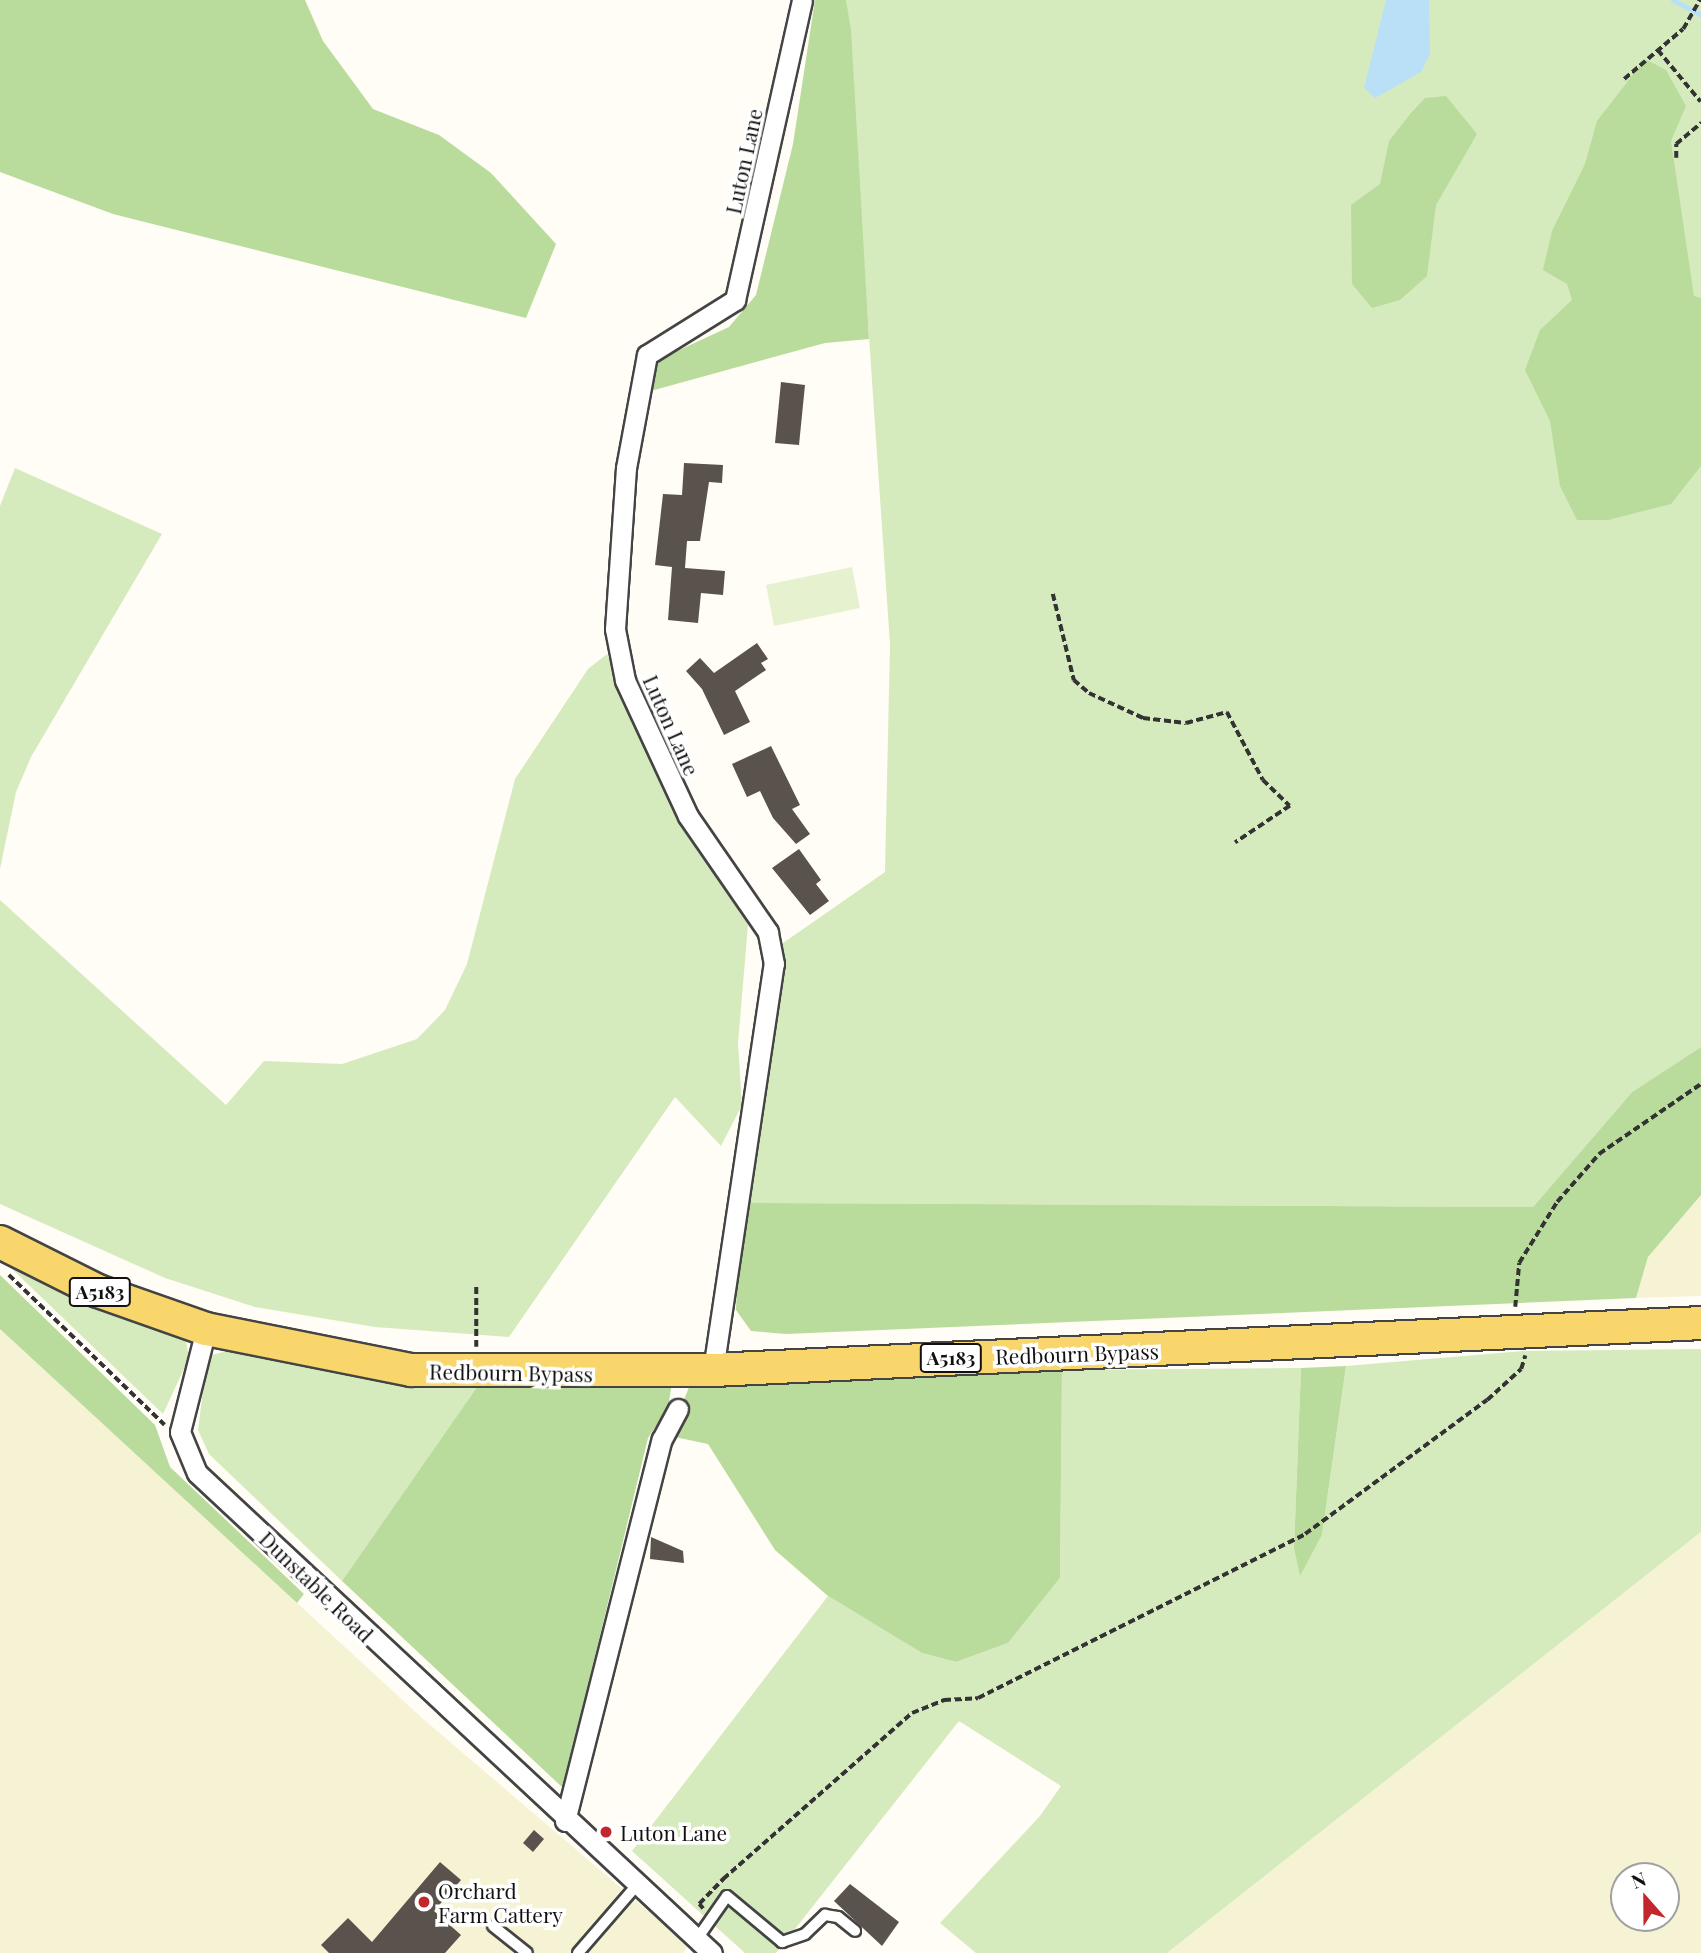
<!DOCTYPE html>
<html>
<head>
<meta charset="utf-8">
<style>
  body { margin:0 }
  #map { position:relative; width:1701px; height:1953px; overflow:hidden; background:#fffdf5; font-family:"Playfair Display",serif }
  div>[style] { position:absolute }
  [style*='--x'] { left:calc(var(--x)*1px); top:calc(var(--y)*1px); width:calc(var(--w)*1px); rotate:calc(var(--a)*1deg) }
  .farmland>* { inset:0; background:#f6f3d4 }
  .green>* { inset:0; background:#d5ebbd }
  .forest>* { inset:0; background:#b9dc9c }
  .pitch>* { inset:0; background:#e6f2cf }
  .water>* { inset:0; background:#b9e0f7 }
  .stream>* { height:5px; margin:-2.5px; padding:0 2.5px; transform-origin:2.5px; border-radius:2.5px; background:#b9e0f7 }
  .building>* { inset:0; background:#5a524d }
  .path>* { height:3.5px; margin-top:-1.75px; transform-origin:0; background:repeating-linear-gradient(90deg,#333 0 7px,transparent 0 10.5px) }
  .roads { filter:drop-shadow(2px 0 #444) drop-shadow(-2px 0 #444) drop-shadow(0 2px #444) drop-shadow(0 -2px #444) }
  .service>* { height:10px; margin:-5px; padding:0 5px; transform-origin:5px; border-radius:5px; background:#fff }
  .minor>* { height:19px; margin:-9.5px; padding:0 9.5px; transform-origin:9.5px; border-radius:9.5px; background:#fff }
  .primary>* { height:32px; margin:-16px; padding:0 16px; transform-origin:16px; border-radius:16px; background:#f9d66b }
  .dots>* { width:19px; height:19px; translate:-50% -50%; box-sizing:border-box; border:4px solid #fff; border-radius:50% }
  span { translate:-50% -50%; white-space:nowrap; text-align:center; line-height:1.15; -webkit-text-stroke:7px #fff; paint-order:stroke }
  .shield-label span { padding:2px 5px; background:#fff; border:2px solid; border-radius:5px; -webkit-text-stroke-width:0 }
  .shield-label { font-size:19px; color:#111; font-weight:700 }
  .street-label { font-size:21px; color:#111 }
  .poi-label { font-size:21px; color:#111 }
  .left { translate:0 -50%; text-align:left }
  .north { position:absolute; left:1610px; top:1862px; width:70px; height:70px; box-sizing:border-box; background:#fff; border:2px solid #a0a0a0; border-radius:50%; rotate:339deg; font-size:19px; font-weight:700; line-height:28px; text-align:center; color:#111 }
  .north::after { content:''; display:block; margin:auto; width:24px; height:32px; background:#c4262e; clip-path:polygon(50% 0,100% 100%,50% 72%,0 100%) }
</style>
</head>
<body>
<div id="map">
  <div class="farmland">
    <div style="clip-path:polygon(1701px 1195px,1701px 1296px,1636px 1298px,1648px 1257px)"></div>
    <div style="clip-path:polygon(0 1329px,422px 1718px,688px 1945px,683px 1953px,0 1953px)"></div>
    <div style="clip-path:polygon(evenodd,1701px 1532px,1701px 1953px,1167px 1953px,1701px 1532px,1624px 1876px,1666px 1876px,1666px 1918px,1624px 1918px,1624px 1876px)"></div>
  </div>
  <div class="green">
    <div style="clip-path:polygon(846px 0,1701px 0,1701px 1047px,1632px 1092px,1533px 1207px,750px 1203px,773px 950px,885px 872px,890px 644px)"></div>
    <div style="clip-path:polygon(15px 468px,162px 534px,31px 757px,16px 792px,0 869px,0 506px)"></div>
    <div style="clip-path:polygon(607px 654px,661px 781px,748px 925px,738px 1043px,742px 1105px,721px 1146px,675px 1097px,509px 1337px,375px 1327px,255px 1307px,165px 1278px,0 1204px,0 900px,226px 1105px,264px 1061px,342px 1064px,417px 1039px,445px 1010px,467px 964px,515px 779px,588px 669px)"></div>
    <div style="clip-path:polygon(11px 1268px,185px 1336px,189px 1358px,163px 1414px)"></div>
    <div style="clip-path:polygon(1701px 1349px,1701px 1532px,1167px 1953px,976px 1953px,940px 1923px,1040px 1816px,1061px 1786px,959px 1721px,776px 1953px,745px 1953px,632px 1851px,828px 1596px,922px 1653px,956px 1662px,1008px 1643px,1060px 1578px,1062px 1370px,1301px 1368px,1294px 1549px,1300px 1575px,1322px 1535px,1346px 1366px,1523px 1351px)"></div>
    <div style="clip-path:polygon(232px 1350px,398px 1381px,477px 1387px,342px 1581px,209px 1454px,198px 1430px,203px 1391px,211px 1355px)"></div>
  </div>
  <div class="forest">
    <div style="clip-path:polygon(0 0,305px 0,323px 41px,373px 109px,439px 135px,491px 173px,556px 244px,526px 318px,113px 214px,0 172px)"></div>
    <div style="clip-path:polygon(815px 0,846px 0,851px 30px,869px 339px,825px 343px,647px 392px,660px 359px,729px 327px,756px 295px,793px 144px)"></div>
    <div style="clip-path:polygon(1645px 59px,1666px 70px,1686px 106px,1671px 141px,1694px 296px,1701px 298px,1701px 466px,1671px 504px,1608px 520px,1577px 520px,1560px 486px,1550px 421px,1525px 370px,1540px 330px,1572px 300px,1567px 284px,1543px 270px,1552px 231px,1585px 164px,1597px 121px)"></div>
    <div style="clip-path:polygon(1446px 96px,1477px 134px,1436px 205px,1427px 276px,1400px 300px,1372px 308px,1352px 284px,1351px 205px,1380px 184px,1389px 141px,1411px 113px,1425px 98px)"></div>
    <div style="clip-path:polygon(1701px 1047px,1701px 1195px,1648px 1257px,1636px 1298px,786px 1334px,751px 1331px,736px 1310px,738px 1254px,750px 1203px,1533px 1207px,1632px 1092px)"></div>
    <div style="clip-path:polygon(0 1275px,155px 1425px,170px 1467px,304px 1594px,297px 1603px,0 1329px)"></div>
    <div style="clip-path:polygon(1346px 1366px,1322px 1535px,1300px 1576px,1294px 1549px,1301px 1368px)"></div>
    <div style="clip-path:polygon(1062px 1370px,1060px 1578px,1008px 1643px,956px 1662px,922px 1653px,828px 1596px,775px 1550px,708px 1444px,670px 1436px,691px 1382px)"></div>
    <div style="clip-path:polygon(672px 1383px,668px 1407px,648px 1438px,563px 1788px,342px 1581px,477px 1387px)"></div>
  </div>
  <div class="pitch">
    <div style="clip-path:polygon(852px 567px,860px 608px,774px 626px,766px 585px)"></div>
  </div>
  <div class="water">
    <div style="clip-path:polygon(1386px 0,1429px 0,1430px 54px,1421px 72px,1375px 98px,1364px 88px)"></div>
  </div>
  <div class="stream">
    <div style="--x:1673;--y:0;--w:32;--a:28"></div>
  </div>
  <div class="building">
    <div style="clip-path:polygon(781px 382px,805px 385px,799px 445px,775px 443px)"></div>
    <div style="clip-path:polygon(684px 463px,723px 465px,722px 483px,709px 482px,700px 541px,687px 541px,685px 568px,725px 571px,723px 595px,701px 593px,698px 623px,668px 620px,672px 567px,655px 565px,663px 494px,682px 495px)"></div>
    <div style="clip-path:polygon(757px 643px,768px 659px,761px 663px,766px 670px,735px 691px,750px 722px,724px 735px,702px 689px,686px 671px,700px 658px,714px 673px)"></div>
    <div style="clip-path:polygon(771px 746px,800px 805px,792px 809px,810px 834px,796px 844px,773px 818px,760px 791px,747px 797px,732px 764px)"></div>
    <div style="clip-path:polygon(799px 849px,821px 880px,816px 884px,829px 901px,810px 915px,772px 868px)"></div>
    <div style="clip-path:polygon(651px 1537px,683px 1551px,684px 1563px,650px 1559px)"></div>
    <div style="clip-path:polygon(534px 1830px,544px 1839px,533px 1852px,523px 1843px)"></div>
    <div style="clip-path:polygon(440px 1862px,461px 1880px,434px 1911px,461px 1935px,445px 1953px,329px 1953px,321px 1945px,348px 1918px,372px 1942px)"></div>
    <div style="clip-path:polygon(850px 1884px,899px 1922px,882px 1946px,834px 1901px)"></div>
  </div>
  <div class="path">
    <div style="--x:1658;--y:50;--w:67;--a:50.4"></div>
    <div style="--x:1624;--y:79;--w:77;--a:-40.3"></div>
    <div style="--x:1683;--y:29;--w:34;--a:-60"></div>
    <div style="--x:1676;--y:158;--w:14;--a:-90"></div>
    <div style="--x:1676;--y:144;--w:33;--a:-40"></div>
    <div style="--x:1053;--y:594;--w:89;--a:76.3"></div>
    <div style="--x:1074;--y:680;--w:20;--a:41"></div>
    <div style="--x:1089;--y:693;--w:60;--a:24.8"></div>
    <div style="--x:1143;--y:718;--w:43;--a:6.6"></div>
    <div style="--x:1186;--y:723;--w:42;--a:-15"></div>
    <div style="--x:1227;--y:712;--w:77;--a:62.1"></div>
    <div style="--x:1263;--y:780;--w:37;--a:44"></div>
    <div style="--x:1290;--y:806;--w:66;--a:146.1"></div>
    <div style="--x:9;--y:1275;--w:216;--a:43.9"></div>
    <div style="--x:1515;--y:1307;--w:44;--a:-84.8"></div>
    <div style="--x:1519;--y:1263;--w:72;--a:-58.1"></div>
    <div style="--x:1557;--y:1202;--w:64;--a:-48.8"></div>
    <div style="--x:1599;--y:1154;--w:124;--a:-34.5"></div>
    <div style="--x:476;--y:1347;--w:61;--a:-90"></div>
    <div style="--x:703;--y:1909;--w:6;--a:-129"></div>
    <div style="--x:699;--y:1904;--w:35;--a:-46"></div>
    <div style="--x:723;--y:1879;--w:252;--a:-41.3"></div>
    <div style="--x:912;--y:1713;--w:35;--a:-22"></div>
    <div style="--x:944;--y:1700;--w:34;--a:-3"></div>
    <div style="--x:978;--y:1698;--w:366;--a:-26.6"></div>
    <div style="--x:1305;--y:1534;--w:226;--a:-36.4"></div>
    <div style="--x:1487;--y:1400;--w:46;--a:-42.4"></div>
    <div style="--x:1521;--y:1369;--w:14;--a:-73"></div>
  </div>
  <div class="roads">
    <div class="service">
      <div style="--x:493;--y:1926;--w:43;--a:38.5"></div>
      <div style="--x:697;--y:1939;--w:52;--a:-55.1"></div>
      <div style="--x:727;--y:1896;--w:72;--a:39.9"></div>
      <div style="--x:782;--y:1942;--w:24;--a:-19"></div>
      <div style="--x:805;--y:1934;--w:28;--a:-44"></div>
      <div style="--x:825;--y:1915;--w:13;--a:9"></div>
      <div style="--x:838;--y:1917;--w:22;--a:39"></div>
      <div style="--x:578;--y:1953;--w:90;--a:-49.1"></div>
    </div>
    <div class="minor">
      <div style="--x:206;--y:1329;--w:106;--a:104.2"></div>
      <div style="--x:180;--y:1432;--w:44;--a:67.5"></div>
      <div style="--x:197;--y:1473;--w:704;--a:42.99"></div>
      <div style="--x:713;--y:1370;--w:411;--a:-81.5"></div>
      <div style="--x:774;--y:964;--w:33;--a:-101"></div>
      <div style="--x:768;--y:932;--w:141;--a:-124.6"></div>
      <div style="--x:688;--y:816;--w:150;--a:-114.9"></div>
      <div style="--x:625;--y:680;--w:52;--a:-101.1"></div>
      <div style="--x:615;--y:629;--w:161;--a:-86.1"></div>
      <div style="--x:626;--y:468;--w:115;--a:-79.5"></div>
      <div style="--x:647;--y:355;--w:104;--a:-32"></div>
      <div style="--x:735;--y:300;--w:307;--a:-77.4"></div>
      <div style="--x:565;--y:1821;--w:394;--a:-75.8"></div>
      <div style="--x:662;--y:1439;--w:34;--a:-62"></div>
    </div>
    <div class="primary">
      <div style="--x:0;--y:1242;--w:110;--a:26.6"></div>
      <div style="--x:98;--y:1291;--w:114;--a:19.4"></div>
      <div style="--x:206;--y:1329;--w:209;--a:11.3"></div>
      <div style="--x:411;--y:1370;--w:302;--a:0"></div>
      <div style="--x:713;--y:1370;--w:989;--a:-2.72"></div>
    </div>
  </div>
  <div class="dots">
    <div style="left:606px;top:1832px;background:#c4262e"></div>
    <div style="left:424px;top:1902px;background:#c4262e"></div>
  </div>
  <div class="shield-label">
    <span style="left:100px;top:1292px">A5183</span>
    <span style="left:951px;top:1358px">A5183</span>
  </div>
  <div class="street-label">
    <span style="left:743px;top:161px;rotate:-78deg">Luton Lane</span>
    <span style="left:672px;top:725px;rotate:66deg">Luton Lane</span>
    <span style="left:1077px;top:1353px;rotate:-2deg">Redbourn Bypass</span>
    <span style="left:511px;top:1372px;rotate:1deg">Redbourn Bypass</span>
    <span style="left:317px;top:1586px;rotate:44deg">Dunstable Road</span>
  </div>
  <div class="poi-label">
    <span class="left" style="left:620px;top:1832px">Luton Lane</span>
    <span class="left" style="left:438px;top:1902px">Orchard<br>Farm Cattery</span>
  </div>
  <div class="north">N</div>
</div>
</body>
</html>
